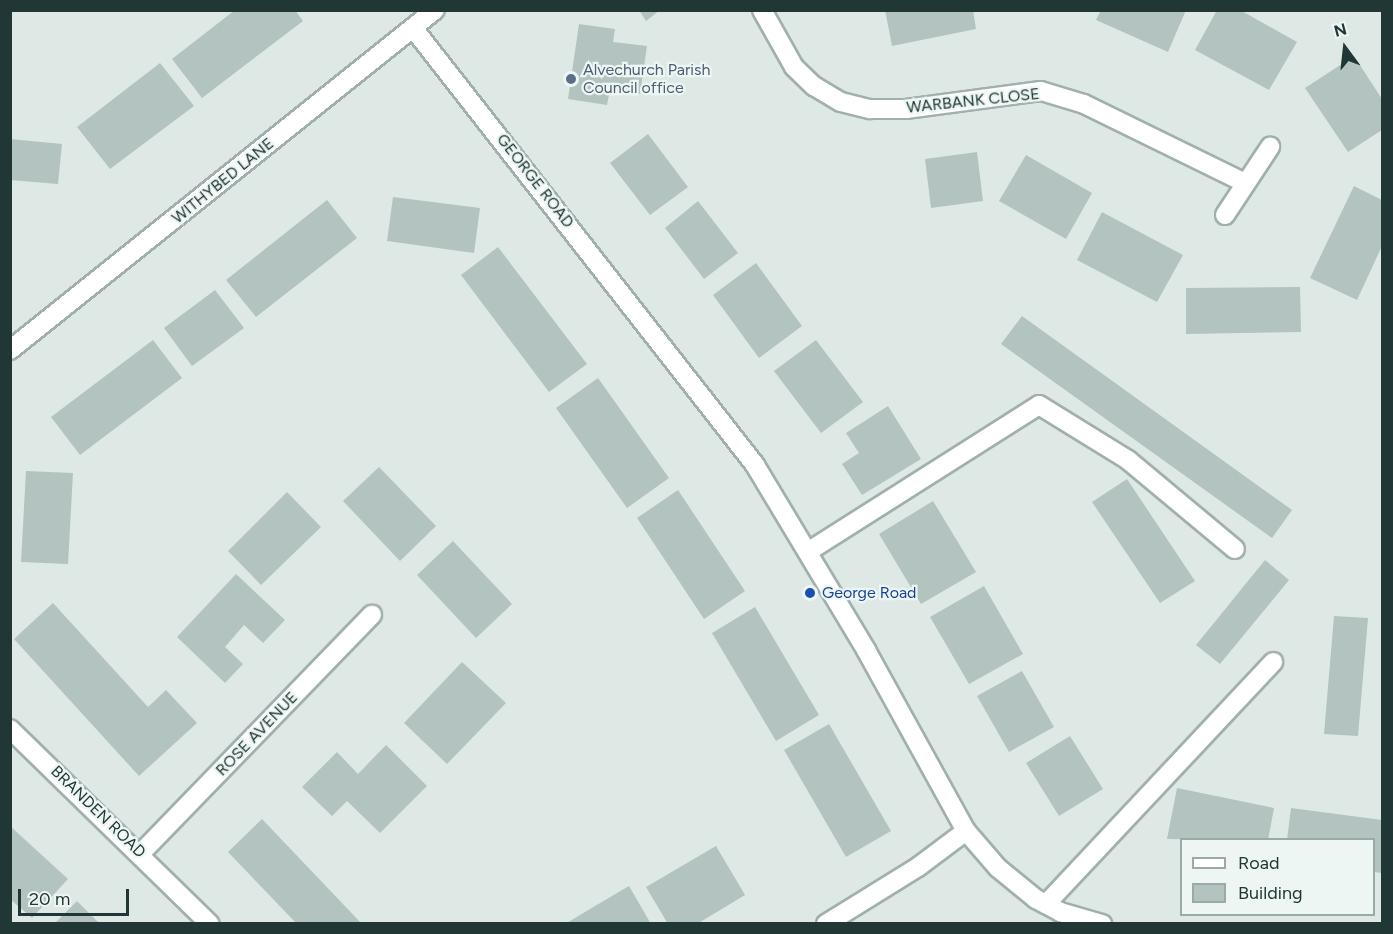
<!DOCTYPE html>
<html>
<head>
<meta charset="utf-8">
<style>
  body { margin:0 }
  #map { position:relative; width:1393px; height:934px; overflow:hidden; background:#dee9e6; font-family:Figtree,sans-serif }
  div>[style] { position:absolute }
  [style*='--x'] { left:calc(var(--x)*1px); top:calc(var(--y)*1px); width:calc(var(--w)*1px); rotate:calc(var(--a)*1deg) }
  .building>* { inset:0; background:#b3c3c0 }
  .roads { filter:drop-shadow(2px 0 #a1b0ae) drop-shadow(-2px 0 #a1b0ae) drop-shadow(0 2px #a1b0ae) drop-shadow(0 -2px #a1b0ae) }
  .lane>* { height:18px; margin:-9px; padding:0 9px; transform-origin:9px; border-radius:9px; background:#fff }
  .street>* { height:18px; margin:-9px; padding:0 9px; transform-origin:9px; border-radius:9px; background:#fff }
  .dots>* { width:16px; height:16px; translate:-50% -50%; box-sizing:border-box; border:3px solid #eef6f3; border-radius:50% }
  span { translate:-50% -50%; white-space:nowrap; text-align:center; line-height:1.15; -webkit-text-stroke:4.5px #eef6f3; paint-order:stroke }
  .service-label { font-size:16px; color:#4e5e75 }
  .left { translate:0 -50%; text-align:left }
  .street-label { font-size:16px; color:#203736 }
  .transit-label { font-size:16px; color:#164399 }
  .frame { position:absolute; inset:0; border:12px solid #203736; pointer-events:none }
  .legend { position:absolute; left:1180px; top:838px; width:195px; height:78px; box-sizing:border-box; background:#eef6f3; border:2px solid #9caaa7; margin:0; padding:8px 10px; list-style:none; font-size:18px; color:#203736 }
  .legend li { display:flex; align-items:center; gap:12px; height:30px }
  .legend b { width:30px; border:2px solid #9caaa7 }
  .north { position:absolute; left:1315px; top:18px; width:60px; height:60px; -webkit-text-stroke:4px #eef6f3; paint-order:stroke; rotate:345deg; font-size:16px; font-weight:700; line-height:24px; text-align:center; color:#203736 }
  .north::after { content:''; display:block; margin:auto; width:21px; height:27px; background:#203736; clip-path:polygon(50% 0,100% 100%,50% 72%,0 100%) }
  .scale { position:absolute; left:18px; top:889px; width:111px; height:27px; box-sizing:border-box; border:3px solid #203736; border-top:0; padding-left:8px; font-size:18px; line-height:21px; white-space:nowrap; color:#203736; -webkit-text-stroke:4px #eef6f3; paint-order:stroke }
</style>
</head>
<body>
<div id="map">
  <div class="building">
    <div style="clip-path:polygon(235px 10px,295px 10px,303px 21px,202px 98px,172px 59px)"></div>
    <div style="clip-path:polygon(639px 10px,660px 10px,646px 21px)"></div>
    <div style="clip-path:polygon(885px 10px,973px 10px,976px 29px,892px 46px)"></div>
    <div style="clip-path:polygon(1101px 10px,1186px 10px,1168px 52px,1096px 20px)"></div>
    <div style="clip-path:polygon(1217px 10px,1240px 10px,1297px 42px,1269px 90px,1195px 50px)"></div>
    <div style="clip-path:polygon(579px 24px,615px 29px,613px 42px,647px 46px,640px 94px,610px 89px,607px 105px,568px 99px)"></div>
    <div style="clip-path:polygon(1354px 56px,1382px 99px,1382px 130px,1348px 152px,1305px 88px)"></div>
    <div style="clip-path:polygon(160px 63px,194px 106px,110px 169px,77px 127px)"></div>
    <div style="clip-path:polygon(648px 134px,688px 187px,650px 215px,610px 163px)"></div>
    <div style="clip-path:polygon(10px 139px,62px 144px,58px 184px,10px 180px)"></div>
    <div style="clip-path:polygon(977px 152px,983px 201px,931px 208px,925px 159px)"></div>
    <div style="clip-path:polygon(1026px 155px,1092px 193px,1066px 239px,999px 201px)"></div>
    <div style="clip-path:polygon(1354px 186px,1382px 200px,1382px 246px,1357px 300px,1310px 278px)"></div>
    <div style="clip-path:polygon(393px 197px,480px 208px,474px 253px,387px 241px)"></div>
    <div style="clip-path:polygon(327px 200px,357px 238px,256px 317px,226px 280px)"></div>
    <div style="clip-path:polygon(698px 201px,738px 253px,704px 279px,665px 228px)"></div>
    <div style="clip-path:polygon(1102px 212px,1183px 255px,1157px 302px,1077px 260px)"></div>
    <div style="clip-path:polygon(498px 247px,587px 364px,549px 392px,461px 275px)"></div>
    <div style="clip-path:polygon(756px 263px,802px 326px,759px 358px,713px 295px)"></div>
    <div style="clip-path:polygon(1300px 287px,1301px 332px,1186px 334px,1186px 288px)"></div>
    <div style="clip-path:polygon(215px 290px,244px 328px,192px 366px,164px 328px)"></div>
    <div style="clip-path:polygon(1022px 316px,1292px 510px,1272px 538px,1001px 344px)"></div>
    <div style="clip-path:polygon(153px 340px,182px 378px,80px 455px,51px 417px)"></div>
    <div style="clip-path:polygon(816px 340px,863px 402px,821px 433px,774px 371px)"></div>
    <div style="clip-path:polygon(598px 378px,669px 478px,627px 508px,556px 408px)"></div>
    <div style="clip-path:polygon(888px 406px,921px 459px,862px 495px,842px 464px,859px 453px,846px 433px)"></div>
    <div style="clip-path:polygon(379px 467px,436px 526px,400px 561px,343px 501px)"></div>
    <div style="clip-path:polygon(26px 471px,73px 473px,68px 564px,21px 562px)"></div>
    <div style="clip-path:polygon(1127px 479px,1195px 581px,1160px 603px,1092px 502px)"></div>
    <div style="clip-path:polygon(678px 490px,745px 591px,704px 619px,637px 518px)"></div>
    <div style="clip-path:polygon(287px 492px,321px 527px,261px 585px,228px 551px)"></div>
    <div style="clip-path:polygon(933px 501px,976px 572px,921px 604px,879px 534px)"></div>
    <div style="clip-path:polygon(453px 541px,512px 604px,476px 638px,417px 575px)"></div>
    <div style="clip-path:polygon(1265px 560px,1289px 580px,1220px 664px,1196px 645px)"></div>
    <div style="clip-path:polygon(236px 574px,285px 620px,263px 643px,244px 625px,225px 647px,243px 664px,225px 683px,177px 637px)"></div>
    <div style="clip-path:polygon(984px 586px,1023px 654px,969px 684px,930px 617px)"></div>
    <div style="clip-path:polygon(53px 603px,148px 707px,166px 690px,197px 723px,139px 776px,14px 639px)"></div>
    <div style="clip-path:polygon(755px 607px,819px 715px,776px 741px,712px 633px)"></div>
    <div style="clip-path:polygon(1334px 616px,1368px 618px,1358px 736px,1324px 734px)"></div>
    <div style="clip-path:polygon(462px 662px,506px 703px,447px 764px,404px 723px)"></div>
    <div style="clip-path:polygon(1022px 671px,1054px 727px,1009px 752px,977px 696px)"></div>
    <div style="clip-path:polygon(829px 724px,891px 831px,846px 857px,784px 750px)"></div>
    <div style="clip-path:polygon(1070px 736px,1103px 789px,1059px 816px,1026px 763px)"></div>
    <div style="clip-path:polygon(386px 745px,427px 786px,380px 833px,347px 801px,332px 816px,302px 787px,337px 752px,358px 774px)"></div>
    <div style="clip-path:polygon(1177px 788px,1274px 808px,1268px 840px,1167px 839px)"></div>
    <div style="clip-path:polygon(1291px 808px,1382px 820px,1382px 873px,1374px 872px,1374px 840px,1287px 840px)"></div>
    <div style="clip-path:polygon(262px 819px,362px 924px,297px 924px,228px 852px)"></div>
    <div style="clip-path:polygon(10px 826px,68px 879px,32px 918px,10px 899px)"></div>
    <div style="clip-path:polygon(716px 846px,745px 895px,697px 924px,668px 924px,646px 887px)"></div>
    <div style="clip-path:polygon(629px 886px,651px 924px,565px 924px,595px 906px)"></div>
    <div style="clip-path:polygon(77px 901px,100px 924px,54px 924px)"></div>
  </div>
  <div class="roads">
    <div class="lane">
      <div style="--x:809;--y:551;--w:272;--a:-32.4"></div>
      <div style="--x:1039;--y:405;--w:105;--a:31.7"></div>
      <div style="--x:1128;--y:460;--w:139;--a:39.8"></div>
      <div style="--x:1046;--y:904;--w:332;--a:-46.8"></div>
    </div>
    <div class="street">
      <div style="--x:762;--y:10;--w:65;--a:60.7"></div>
      <div style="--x:794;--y:67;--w:28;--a:44"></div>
      <div style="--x:814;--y:86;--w:31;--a:31"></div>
      <div style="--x:841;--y:102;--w:30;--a:14"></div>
      <div style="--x:870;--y:109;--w:36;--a:0"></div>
      <div style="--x:906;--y:109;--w:136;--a:-7.6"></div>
      <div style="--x:1041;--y:91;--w:45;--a:16.8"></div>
      <div style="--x:1084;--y:104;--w:179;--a:26.1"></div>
      <div style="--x:413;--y:28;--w:555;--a:51.95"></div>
      <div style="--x:755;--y:465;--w:216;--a:59"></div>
      <div style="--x:866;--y:650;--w:207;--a:61.1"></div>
      <div style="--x:966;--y:831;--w:49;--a:49.1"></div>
      <div style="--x:998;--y:868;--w:49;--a:39.2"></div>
      <div style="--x:1036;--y:899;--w:27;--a:28"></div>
      <div style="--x:1060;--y:912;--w:44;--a:15.9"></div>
      <div style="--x:1225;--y:215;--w:82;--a:-56.5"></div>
      <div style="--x:10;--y:350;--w:544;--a:-38.66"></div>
      <div style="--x:10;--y:729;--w:279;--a:44.3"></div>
      <div style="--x:141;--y:853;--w:332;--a:-45.9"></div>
      <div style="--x:826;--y:924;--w:108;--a:-31.8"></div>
      <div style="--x:918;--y:867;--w:60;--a:-36.9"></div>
    </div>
  </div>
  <div class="dots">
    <div style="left:571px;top:79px;background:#5c6f8a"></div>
    <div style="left:810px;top:593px;background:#1a4fb4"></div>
  </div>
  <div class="service-label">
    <span class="left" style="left:583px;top:79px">Alvechurch Parish<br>Council office</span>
  </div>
  <div class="street-label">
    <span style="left:973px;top:101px;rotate:-6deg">WARBANK CLOSE</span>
    <span style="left:223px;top:181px;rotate:-39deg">WITHYBED LANE</span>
    <span style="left:535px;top:181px;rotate:52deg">GEORGE ROAD</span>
    <span style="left:257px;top:734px;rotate:-46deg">ROSE AVENUE</span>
    <span style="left:98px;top:812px;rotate:44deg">BRANDEN ROAD</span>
  </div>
  <div class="transit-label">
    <span class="left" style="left:822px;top:593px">George Road</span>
  </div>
  <div class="frame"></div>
  <ul class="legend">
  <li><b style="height:8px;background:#fff"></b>Road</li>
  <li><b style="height:16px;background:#b3c3c0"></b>Building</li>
  </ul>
  <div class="north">N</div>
  <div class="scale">20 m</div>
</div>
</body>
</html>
